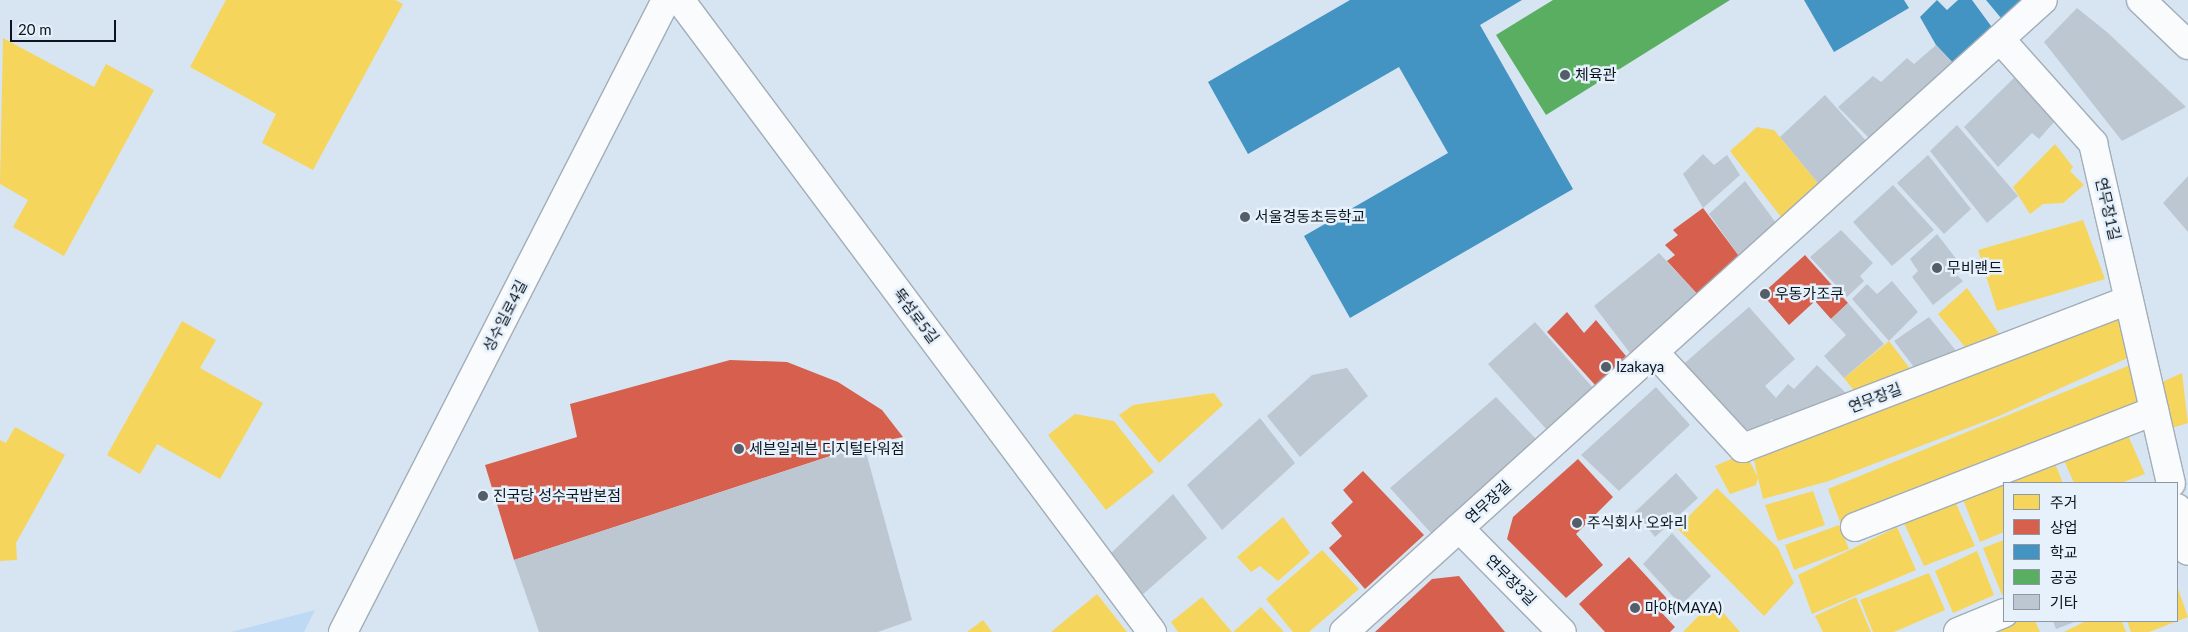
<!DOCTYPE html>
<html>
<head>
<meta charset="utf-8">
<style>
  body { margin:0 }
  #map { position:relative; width:2188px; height:632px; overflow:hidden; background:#d7e5f2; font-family:Lato,"Noto Sans KR",sans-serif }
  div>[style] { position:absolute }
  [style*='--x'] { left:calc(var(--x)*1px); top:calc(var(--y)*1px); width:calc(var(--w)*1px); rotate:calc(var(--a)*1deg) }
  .green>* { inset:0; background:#bdd9f3 }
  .homes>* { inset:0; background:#f6d55c }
  .shops>* { inset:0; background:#d6604d }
  .schools>* { inset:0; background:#4393c3 }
  .public>* { inset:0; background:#5aae61 }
  .building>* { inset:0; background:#bcc7d2 }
  .roads { filter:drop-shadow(1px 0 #a2adb7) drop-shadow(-1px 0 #a2adb7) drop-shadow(0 1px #a2adb7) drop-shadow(0 -1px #a2adb7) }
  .minor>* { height:28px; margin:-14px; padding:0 14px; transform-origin:14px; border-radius:14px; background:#f9fbfd }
  .tertiary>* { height:28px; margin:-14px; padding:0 14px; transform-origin:14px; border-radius:14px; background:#f9fbfd }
  .dots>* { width:14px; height:14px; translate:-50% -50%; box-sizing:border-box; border:2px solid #e6f1fb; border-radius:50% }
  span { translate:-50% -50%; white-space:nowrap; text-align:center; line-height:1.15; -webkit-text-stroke:5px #e6f1fb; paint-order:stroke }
  .poi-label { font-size:15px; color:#0c151e }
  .left { translate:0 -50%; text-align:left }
  .street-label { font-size:15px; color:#0c151e }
  .legend { position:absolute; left:2003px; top:482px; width:175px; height:140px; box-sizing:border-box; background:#e6f1fb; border:1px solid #8f99a3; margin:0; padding:6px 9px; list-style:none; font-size:15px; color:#0c151e }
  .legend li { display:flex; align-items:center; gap:10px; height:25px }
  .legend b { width:25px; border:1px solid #8f99a3 }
  .scale { position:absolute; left:10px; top:20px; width:106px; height:22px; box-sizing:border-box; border:2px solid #0c151e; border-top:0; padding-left:6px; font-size:15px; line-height:18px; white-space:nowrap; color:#0c151e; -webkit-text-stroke:4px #e6f1fb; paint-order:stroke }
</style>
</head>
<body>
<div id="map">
  <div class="green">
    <div style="clip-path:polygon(315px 610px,304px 632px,231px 632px)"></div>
  </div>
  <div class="homes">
    <div style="clip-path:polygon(226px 0,395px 0,403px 4px,313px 170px,262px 143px,276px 114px,190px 67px)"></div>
    <div style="clip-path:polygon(3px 38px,94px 87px,106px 64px,154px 90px,64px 256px,13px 227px,28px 200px,0 184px)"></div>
    <div style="clip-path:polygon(1757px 127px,1774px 130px,1822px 188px,1784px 221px,1730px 151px)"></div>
    <div style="clip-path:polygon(2055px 144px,2073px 167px,2070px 171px,2084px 185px,2063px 203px,2043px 204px,2030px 214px,2013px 187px)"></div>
    <div style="clip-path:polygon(2083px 220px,2105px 279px,1997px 311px,1978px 250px)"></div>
    <div style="clip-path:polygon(1967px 288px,2000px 335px,1965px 347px,1938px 314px)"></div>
    <div style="clip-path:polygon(2118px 312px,2132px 356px,1999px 416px,1829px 481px,1763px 499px,1752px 452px)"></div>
    <div style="clip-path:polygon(182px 321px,216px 340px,200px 368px,263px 403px,220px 479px,157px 444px,140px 474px,107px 455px)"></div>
    <div style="clip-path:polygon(1889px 341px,1914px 374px,1856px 393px,1844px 378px)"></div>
    <div style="clip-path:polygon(2135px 363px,2145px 405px,1840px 522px,1828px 489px)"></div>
    <div style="clip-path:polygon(2182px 373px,2188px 423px,2172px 428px,2162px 382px)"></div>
    <div style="clip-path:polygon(1214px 393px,1223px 405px,1159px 463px,1119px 415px,1133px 405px)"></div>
    <div style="clip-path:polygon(1075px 414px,1114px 421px,1154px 472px,1106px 510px,1048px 435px)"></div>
    <div style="clip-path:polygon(15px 427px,65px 455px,16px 543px,17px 560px,0 561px,0 440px,6px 443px)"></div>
    <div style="clip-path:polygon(2127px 433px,2145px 474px,2121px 483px,2074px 483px,2062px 456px)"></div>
    <div style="clip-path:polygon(1745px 453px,1758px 477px,1756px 485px,1730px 494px,1715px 466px)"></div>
    <div style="clip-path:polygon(2053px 459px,2063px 483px,2004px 483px,2004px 532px,1980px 542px,1962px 497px)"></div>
    <div style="clip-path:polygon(1717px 488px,1778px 548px,1794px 583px,1764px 616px,1677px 528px)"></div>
    <div style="clip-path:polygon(1813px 491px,1825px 525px,1778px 541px,1765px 505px)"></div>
    <div style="clip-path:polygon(1954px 499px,1975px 546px,1924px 566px,1903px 521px)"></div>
    <div style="clip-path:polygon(1283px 517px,1310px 553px,1278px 581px,1260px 566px,1251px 572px,1237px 557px)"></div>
    <div style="clip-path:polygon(1839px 525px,1849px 549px,1794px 570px,1785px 545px)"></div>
    <div style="clip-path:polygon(1897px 527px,1916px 570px,1812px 614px,1798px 575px)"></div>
    <div style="clip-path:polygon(2004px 540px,2004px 593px,2002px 595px,1983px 548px)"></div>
    <div style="clip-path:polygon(1322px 550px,1359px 589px,1309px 632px,1293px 632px,1266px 599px)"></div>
    <div style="clip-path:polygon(1977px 551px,1994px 595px,1953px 613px,1935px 571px)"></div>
    <div style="clip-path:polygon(1929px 573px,1945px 610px,1894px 632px,1873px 632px,1860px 600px)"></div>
    <div style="clip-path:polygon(2177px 586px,2188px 617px,2149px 632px,2131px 632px,2127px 621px,2177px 621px)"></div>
    <div style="clip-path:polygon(1097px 594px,1127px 632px,1051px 632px)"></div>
    <div style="clip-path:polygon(1202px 597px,1232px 632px,1178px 632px,1171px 622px)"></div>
    <div style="clip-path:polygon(1856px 597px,1871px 632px,1823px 632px,1815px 616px)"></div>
    <div style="clip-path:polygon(1713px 601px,1740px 632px,1683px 632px)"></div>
    <div style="clip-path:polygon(1261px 607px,1284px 632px,1233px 632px)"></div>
    <div style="clip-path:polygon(983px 620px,992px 632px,967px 632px)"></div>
    <div style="clip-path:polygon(2013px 621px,2035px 621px,2040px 632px,1998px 632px,1995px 626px)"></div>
    <div style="clip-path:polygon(2086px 621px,2122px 621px,2126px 632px,2064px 632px)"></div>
  </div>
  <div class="shops">
    <div style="clip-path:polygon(1703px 208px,1742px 260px,1699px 296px,1667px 261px,1675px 255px,1665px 245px,1678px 235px,1673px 230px)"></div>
    <div style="clip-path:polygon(1805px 255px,1848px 303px,1831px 319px,1815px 301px,1789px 325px,1762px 294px)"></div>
    <div style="clip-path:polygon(1567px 312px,1584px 333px,1596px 320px,1626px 356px,1596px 386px,1547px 332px)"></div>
    <div style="clip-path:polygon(730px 360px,787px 362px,838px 382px,882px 410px,903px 437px,864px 445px,514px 560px,485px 465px,577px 437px,570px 404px)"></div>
    <div style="clip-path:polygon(1578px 459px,1613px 497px,1576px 534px,1603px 565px,1566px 598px,1507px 539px,1513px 517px)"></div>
    <div style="clip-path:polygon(1363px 471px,1424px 535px,1365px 589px,1329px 548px,1342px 536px,1331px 523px,1353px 502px,1343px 490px)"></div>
    <div style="clip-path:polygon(1629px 557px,1671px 603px,1661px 612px,1675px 627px,1670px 632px,1605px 632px,1579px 604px)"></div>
    <div style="clip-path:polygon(1459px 576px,1505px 632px,1375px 632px,1432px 579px)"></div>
  </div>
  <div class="schools">
    <div style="clip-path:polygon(1350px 0,1522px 0,1480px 25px,1573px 189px,1350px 318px,1304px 236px,1448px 153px,1399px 67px,1248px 154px,1208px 82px)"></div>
    <div style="clip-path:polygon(1804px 0,1904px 0,1909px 8px,1834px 52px)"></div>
    <div style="clip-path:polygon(1937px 0,1947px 10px,1958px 0,1972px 0,1994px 30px,1956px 66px,1936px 45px,1920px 17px)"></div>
    <div style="clip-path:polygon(1986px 0,2021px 0,2001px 18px)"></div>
  </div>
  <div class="public">
    <div style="clip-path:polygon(1553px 0,1730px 0,1546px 115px,1496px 35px)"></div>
  </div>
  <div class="building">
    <div style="clip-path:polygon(2077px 8px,2108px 33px,2186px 107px,2122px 141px,2044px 42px)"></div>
    <div style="clip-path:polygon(1936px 45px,1956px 66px,1872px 141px,1838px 107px,1873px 76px,1881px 82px,1907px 58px,1914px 64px)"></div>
    <div style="clip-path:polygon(2019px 73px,2056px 120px,2039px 139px,2032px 133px,1998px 167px,1964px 127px)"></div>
    <div style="clip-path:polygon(1825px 95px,1869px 144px,1822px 188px,1780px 137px)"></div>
    <div style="clip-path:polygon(1957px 125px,2018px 196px,1987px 223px,1930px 151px)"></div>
    <div style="clip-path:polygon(1703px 154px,1714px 165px,1727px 155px,1740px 175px,1703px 208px,1683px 174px)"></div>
    <div style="clip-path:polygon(1928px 155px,1971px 209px,1944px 234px,1897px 183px)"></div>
    <div style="clip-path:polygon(2188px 176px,2188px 232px,2163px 203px)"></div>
    <div style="clip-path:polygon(1745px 181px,1779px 227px,1742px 260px,1709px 214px)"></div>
    <div style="clip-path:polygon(1893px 185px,1934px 230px,1892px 266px,1853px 222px)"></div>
    <div style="clip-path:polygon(1841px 230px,1873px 263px,1860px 276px,1864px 281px,1847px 297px,1810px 257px)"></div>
    <div style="clip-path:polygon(1937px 234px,1961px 265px,1954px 272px,1963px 281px,1933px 305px,1912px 277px,1918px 271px,1910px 259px)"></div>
    <div style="clip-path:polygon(1659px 253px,1699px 296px,1630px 353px,1594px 306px)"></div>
    <div style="clip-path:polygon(1892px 281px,1918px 312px,1889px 341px,1852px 299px,1867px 284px,1877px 294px)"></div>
    <div style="clip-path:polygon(1848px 303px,1884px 344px,1844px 378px,1824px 356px,1846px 335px,1831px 319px)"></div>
    <div style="clip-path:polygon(1749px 307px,1795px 359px,1765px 386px,1776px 398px,1788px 384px,1794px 389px,1817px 365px,1851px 398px,1796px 420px,1789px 413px,1778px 425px,1772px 419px,1754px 435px,1747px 429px,1741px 435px,1679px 368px)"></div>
    <div style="clip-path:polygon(1929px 317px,1957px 352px,1917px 371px,1894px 341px)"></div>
    <div style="clip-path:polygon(1535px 322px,1594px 389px,1547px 430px,1488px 364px)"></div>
    <div style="clip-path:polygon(1347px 368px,1368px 396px,1300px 457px,1267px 416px,1312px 375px)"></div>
    <div style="clip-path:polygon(1656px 387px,1690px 425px,1619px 491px,1581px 455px)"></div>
    <div style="clip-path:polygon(1496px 397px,1536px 439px,1432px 534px,1390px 488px)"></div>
    <div style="clip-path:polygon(1260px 418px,1295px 463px,1222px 530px,1187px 485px)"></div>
    <div style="clip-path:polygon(864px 445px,912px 620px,878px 632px,539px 632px,514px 560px)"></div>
    <div style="clip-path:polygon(1676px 473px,1698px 498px,1655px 537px,1635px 512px)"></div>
    <div style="clip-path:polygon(1173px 494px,1207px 538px,1141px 596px,1109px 555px)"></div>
    <div style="clip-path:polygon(1672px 533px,1711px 576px,1681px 605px,1643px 564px)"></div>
    <div style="clip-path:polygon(2053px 621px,2077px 621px,2056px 629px)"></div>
  </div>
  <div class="roads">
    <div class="minor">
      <div style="--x:680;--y:0;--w:789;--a:53.25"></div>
      <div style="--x:2000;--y:39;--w:140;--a:48.2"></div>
      <div style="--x:2093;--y:143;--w:349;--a:77.1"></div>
      <div style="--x:1654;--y:352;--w:131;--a:47.2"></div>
      <div style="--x:1743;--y:448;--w:413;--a:-21"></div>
      <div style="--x:2177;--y:508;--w:44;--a:75.7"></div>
      <div style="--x:1855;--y:527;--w:321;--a:-21.2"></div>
      <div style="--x:1459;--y:528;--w:146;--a:45.3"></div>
      <div style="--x:343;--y:632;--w:710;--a:-62.93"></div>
      <div style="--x:1344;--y:632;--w:942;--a:-42.12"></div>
      <div style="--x:1958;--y:632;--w:50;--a:-22.4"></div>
    </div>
    <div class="tertiary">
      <div style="--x:2141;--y:0;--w:65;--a:43.8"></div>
    </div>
  </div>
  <div class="dots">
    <div style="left:1565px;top:75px;background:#535e68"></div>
    <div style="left:1245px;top:217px;background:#535e68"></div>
    <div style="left:1937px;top:268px;background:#535e68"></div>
    <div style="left:1765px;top:294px;background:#535e68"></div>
    <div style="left:1606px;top:367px;background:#535e68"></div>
    <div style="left:739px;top:449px;background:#535e68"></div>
    <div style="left:483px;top:496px;background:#535e68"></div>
    <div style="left:1577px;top:523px;background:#535e68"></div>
    <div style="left:1635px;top:608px;background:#535e68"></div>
  </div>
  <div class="poi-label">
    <span class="left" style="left:1575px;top:75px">체육관</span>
    <span class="left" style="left:1255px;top:217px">서울경동초등학교</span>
    <span class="left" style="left:1947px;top:268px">무비랜드</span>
    <span class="left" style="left:1775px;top:294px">우동가조쿠</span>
    <span class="left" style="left:1616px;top:367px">Izakaya</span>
    <span class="left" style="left:749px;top:449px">세븐일레븐 디지털타워점</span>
    <span class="left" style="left:493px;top:496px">진국당 성수국밥본점</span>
    <span class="left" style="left:1587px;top:523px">주식회사 오와리</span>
    <span class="left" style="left:1645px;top:608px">마야(MAYA)</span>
  </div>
  <div class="street-label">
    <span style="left:2108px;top:209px;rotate:77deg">연무장1길</span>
    <span style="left:505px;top:316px;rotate:-63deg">성수일로4길</span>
    <span style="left:916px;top:316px;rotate:53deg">뚝섬로5길</span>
    <span style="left:1875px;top:398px;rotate:-21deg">연무장길</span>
    <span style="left:1488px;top:502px;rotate:-42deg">연무장길</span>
    <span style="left:1511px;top:580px;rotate:45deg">연무장3길</span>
  </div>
  <ul class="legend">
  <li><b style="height:14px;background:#f6d55c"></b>주거</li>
  <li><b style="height:14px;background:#d6604d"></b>상업</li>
  <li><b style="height:14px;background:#4393c3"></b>학교</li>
  <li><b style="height:14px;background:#5aae61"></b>공공</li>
  <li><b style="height:14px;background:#bcc7d2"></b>기타</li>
  </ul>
  <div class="scale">20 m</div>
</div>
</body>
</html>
